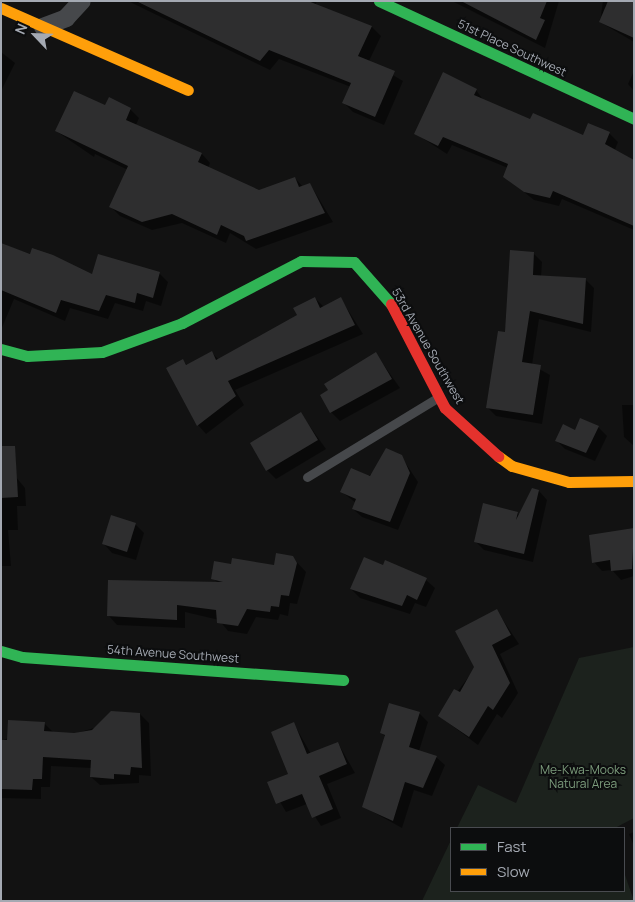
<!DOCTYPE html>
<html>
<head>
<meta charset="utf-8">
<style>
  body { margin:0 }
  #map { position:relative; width:635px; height:902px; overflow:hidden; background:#121212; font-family:Manrope,sans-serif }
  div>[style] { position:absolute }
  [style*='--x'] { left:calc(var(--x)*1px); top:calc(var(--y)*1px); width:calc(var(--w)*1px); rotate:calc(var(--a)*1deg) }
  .green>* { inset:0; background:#1c221d }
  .shadow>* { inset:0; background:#0007 }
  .building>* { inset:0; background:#2e2e2f }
  .lane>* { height:9px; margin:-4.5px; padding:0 4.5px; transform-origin:4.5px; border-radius:4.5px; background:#46484b }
  .street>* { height:18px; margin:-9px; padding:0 9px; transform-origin:9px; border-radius:9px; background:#46484b }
  .fast>* { height:11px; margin:-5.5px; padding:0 5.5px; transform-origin:5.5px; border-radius:5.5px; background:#30b455 }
  .slow>* { height:11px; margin:-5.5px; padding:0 5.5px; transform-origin:5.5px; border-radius:5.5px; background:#ff9f0a }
  .jam>* { height:11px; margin:-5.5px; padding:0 5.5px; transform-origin:5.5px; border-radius:5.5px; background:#e5322d }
  span { translate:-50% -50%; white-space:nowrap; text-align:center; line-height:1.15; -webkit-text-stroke:4px #0c0d0e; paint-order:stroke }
  .street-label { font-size:12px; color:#a4a9b2 }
  .park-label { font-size:12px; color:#7c9c7c }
  .frame { position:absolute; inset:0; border:2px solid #a4a9b2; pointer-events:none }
  .legend { position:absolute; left:450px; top:827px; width:175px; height:65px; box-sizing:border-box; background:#0c0d0e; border:1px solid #494b50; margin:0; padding:6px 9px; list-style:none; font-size:15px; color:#a4a9b2 }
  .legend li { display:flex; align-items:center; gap:10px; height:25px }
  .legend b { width:25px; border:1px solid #494b50 }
  .north { position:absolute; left:10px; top:10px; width:50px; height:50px; -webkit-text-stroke:4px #0c0d0e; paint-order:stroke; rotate:294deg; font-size:14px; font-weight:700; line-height:20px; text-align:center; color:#a4a9b2 }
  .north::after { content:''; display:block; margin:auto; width:18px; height:22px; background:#a4a9b2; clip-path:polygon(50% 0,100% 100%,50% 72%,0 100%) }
</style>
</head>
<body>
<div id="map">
  <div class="green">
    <div style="clip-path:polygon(634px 647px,634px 818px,615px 828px,457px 828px,478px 785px,516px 803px,579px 658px)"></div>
    <div style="clip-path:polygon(451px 840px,451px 891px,624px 891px,624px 872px,634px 901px,422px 901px)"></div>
  </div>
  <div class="shadow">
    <div style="clip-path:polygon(128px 1px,317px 1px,315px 5px,372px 27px,381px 36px,369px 61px,403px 81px,384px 125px,353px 112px,344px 103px,351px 87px,279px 59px,270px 70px)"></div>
    <div style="clip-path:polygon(452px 1px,559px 1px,545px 48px)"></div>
    <div style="clip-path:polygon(603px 1px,634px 2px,634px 42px,600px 22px)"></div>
    <div style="clip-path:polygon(1px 52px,15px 63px,1px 91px)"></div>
    <div style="clip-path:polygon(634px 71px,634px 91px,628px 84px)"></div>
    <div style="clip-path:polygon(476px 90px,484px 101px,531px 121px,583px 137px,609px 133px,618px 142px,614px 152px,634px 161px,634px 230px,562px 199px,559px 206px,534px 200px,504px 176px,508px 168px,452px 145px,447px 154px,416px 134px)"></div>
    <div style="clip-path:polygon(105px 107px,130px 109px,139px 118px,136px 125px,202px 154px,210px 163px,208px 168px,259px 191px,295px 178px,303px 187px,310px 184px,333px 222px,256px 249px,230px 233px,226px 243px,182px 223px,152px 230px,120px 216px,111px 207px,128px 170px,95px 154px,94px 157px,56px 131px)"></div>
    <div style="clip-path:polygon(1px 244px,93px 275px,159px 273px,168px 282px,161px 306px,146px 301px,143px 311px,115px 303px,108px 319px,70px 308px,65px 321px,14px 299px,1px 330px)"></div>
    <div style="clip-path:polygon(533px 253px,542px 262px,541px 277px,585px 279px,594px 288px,591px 332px,539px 319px,532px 365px,550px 375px,542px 424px,496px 416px,487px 407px)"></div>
    <div style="clip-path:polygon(315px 298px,324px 307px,341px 299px,363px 334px,235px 390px,244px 405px,206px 434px,198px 425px,183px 361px,187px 365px,211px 352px,219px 360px,299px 316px)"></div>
    <div style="clip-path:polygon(376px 354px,400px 388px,340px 421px,331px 412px)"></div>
    <div style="clip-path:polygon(622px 405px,634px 405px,634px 446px,624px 437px)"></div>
    <div style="clip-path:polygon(301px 414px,326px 449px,276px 479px,267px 470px)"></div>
    <div style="clip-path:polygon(598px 427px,607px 436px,595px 461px,565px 449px,556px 440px)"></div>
    <div style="clip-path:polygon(401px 456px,418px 482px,398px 530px,362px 517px,353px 509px,356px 503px,342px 492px)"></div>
    <div style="clip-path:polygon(1px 459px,25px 488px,26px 506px,17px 506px,18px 530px,8px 530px,11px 566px,1px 566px)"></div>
    <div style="clip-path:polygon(539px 491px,547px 500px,533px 562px,484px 550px,476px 542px,517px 513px,520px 516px)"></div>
    <div style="clip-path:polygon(135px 524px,144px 533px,136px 560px,112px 553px,104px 544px)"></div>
    <div style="clip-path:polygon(634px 529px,634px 576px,621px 580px,612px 570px,602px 571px,594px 562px)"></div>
    <div style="clip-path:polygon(292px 557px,306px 572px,297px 604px,290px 603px,288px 616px,280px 614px,278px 620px,256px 617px,247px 634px,228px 631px,219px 620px,185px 612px,185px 628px,117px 625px,109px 616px,218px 583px,213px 578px,232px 565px,275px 566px)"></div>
    <div style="clip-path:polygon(383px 566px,426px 580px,435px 588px,426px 607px,415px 603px,410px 614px,360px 598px,351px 589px)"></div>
    <div style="clip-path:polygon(497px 611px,519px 644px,500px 654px,518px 693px,502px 718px,497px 714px,478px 745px,439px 716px,476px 667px)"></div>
    <div style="clip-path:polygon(419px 713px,428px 722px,419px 751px,436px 757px,445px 765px,432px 796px,414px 790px,402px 828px,364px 807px,386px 737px,381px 733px)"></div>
    <div style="clip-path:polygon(140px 714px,149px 723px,151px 776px,139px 775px,139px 783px,100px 785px,91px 777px,91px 768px,51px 766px,50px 787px,41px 787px,41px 799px,1px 798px,1px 741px,44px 723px,53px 732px,74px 734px)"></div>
    <div style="clip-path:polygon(294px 724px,311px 754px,338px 743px,355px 773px,327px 784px,341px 818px,321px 826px,307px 804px,286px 812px,269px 783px,290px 774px)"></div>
    <div style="clip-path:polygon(634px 832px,634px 846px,629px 834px)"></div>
  </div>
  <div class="building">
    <div style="clip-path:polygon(136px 1px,308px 1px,372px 26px,358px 56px,395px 71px,375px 117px,342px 103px,351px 83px,269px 50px,260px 61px)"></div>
    <div style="clip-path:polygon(461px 1px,547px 1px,540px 18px,545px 20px,536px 40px)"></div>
    <div style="clip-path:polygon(608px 1px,634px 1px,634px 38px,599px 22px)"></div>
    <div style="clip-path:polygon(443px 72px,477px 89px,474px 95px,530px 119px,533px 113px,583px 135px,588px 123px,610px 132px,605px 144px,634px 160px,634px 226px,553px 191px,550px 198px,524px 192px,503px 177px,508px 164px,443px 137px,438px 146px,414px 134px)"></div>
    <div style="clip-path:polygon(74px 91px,105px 105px,109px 97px,131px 108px,126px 120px,202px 153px,198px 162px,259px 190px,295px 177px,299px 187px,310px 183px,325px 213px,246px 241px,244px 236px,221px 225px,217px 235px,172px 214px,142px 222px,109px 207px,128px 166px,55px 131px)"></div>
    <div style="clip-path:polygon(1px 243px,30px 254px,32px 248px,53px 255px,92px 274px,98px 254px,160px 272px,153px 298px,137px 293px,135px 303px,106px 295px,99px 311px,61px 300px,56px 313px,1px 290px)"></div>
    <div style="clip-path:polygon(510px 250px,534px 252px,533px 275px,586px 278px,583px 324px,530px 311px,522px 362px,541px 365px,533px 415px,486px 408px,498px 331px,505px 332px)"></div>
    <div style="clip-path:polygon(315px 297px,320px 308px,341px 297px,355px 325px,228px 381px,236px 396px,197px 426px,166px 368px,183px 359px,186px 365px,212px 351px,216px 360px,297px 315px,293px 308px)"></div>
    <div style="clip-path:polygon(376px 352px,392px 379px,330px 413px,320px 395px,328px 390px,324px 384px)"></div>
    <div style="clip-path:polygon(301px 412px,318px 440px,266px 471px,250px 443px)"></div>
    <div style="clip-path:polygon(580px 418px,599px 426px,586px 453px,555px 441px,563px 424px,575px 430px)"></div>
    <div style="clip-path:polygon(1px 446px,15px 446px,18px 497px,1px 498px)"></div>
    <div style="clip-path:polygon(386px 448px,402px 455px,410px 473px,390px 522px,352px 509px,356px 499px,340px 492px,351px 468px,370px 476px)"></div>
    <div style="clip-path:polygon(532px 488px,539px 490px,524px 554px,474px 542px,483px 503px,518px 512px,516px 520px)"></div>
    <div style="clip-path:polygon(111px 515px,136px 523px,127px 552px,102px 544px)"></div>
    <div style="clip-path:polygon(634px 528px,632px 569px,611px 571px,610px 560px,592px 563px,589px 535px)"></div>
    <div style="clip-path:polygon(276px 553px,293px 556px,297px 563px,289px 596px,281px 595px,279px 607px,271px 606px,270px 612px,247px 609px,238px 626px,217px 623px,216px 610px,177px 605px,177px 620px,107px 616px,108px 580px,223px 582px,211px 579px,214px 561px,231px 564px,232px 558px,274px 565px)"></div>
    <div style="clip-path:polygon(364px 557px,383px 565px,385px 560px,427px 578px,417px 600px,407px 595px,402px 606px,350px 589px)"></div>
    <div style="clip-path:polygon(497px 609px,511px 635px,492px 645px,510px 683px,493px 710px,488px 706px,469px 737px,438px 716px,454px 689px,460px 692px,474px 667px,455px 631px)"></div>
    <div style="clip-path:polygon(389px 703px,420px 712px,409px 747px,437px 756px,423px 788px,405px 782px,393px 821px,362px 807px,385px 735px,380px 733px)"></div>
    <div style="clip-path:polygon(111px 711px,140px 713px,142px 768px,131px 767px,130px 775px,114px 774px,114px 779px,90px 777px,91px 760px,43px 757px,42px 779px,33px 779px,32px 790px,1px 789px,1px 740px,7px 740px,8px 720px,45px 722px,44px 731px,74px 733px,92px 730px)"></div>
    <div style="clip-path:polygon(294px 722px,307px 754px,338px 742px,347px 764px,319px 776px,333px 809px,312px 818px,302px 794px,276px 804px,267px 782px,288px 774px,271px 732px)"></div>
  </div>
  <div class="lane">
    <div style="--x:307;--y:477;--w:152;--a:-31.3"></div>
  </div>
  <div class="street">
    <div style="--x:43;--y:27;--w:25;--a:-21"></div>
    <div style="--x:66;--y:18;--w:23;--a:-47"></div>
  </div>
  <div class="fast">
    <div style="--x:379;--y:1;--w:281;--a:24.8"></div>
    <div style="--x:1;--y:349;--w:27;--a:15"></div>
    <div style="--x:27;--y:356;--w:75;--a:-3.1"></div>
    <div style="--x:102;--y:352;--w:85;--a:-19.9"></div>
    <div style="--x:182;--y:323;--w:134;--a:-27.5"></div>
    <div style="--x:301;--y:261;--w:53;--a:1.1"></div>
    <div style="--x:354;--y:262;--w:56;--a:48.6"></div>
    <div style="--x:1;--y:651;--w:22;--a:16"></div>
    <div style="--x:22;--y:657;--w:322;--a:4.1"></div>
  </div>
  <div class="slow">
    <div style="--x:1;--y:8;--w:204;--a:23.7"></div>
    <div style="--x:498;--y:456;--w:17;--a:36"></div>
    <div style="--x:512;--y:466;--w:59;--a:15.7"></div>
    <div style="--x:569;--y:482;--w:65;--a:-0.9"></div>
  </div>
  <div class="jam">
    <div style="--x:391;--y:304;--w:117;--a:62.6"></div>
    <div style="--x:445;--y:408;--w:72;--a:42.2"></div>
  </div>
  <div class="street-label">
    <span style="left:512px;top:48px;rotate:25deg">51st Place Southwest</span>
    <span style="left:428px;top:346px;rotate:60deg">53rd Avenue Southwest</span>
    <span style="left:173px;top:654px;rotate:4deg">54th Avenue Southwest</span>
  </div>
  <div class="park-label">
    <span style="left:583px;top:777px">Me-Kwa-Mooks<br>Natural Area</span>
  </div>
  <div class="frame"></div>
  <ul class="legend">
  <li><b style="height:6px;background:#30b455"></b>Fast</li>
  <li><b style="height:6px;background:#ff9f0a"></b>Slow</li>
  </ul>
  <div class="north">N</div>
</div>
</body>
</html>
